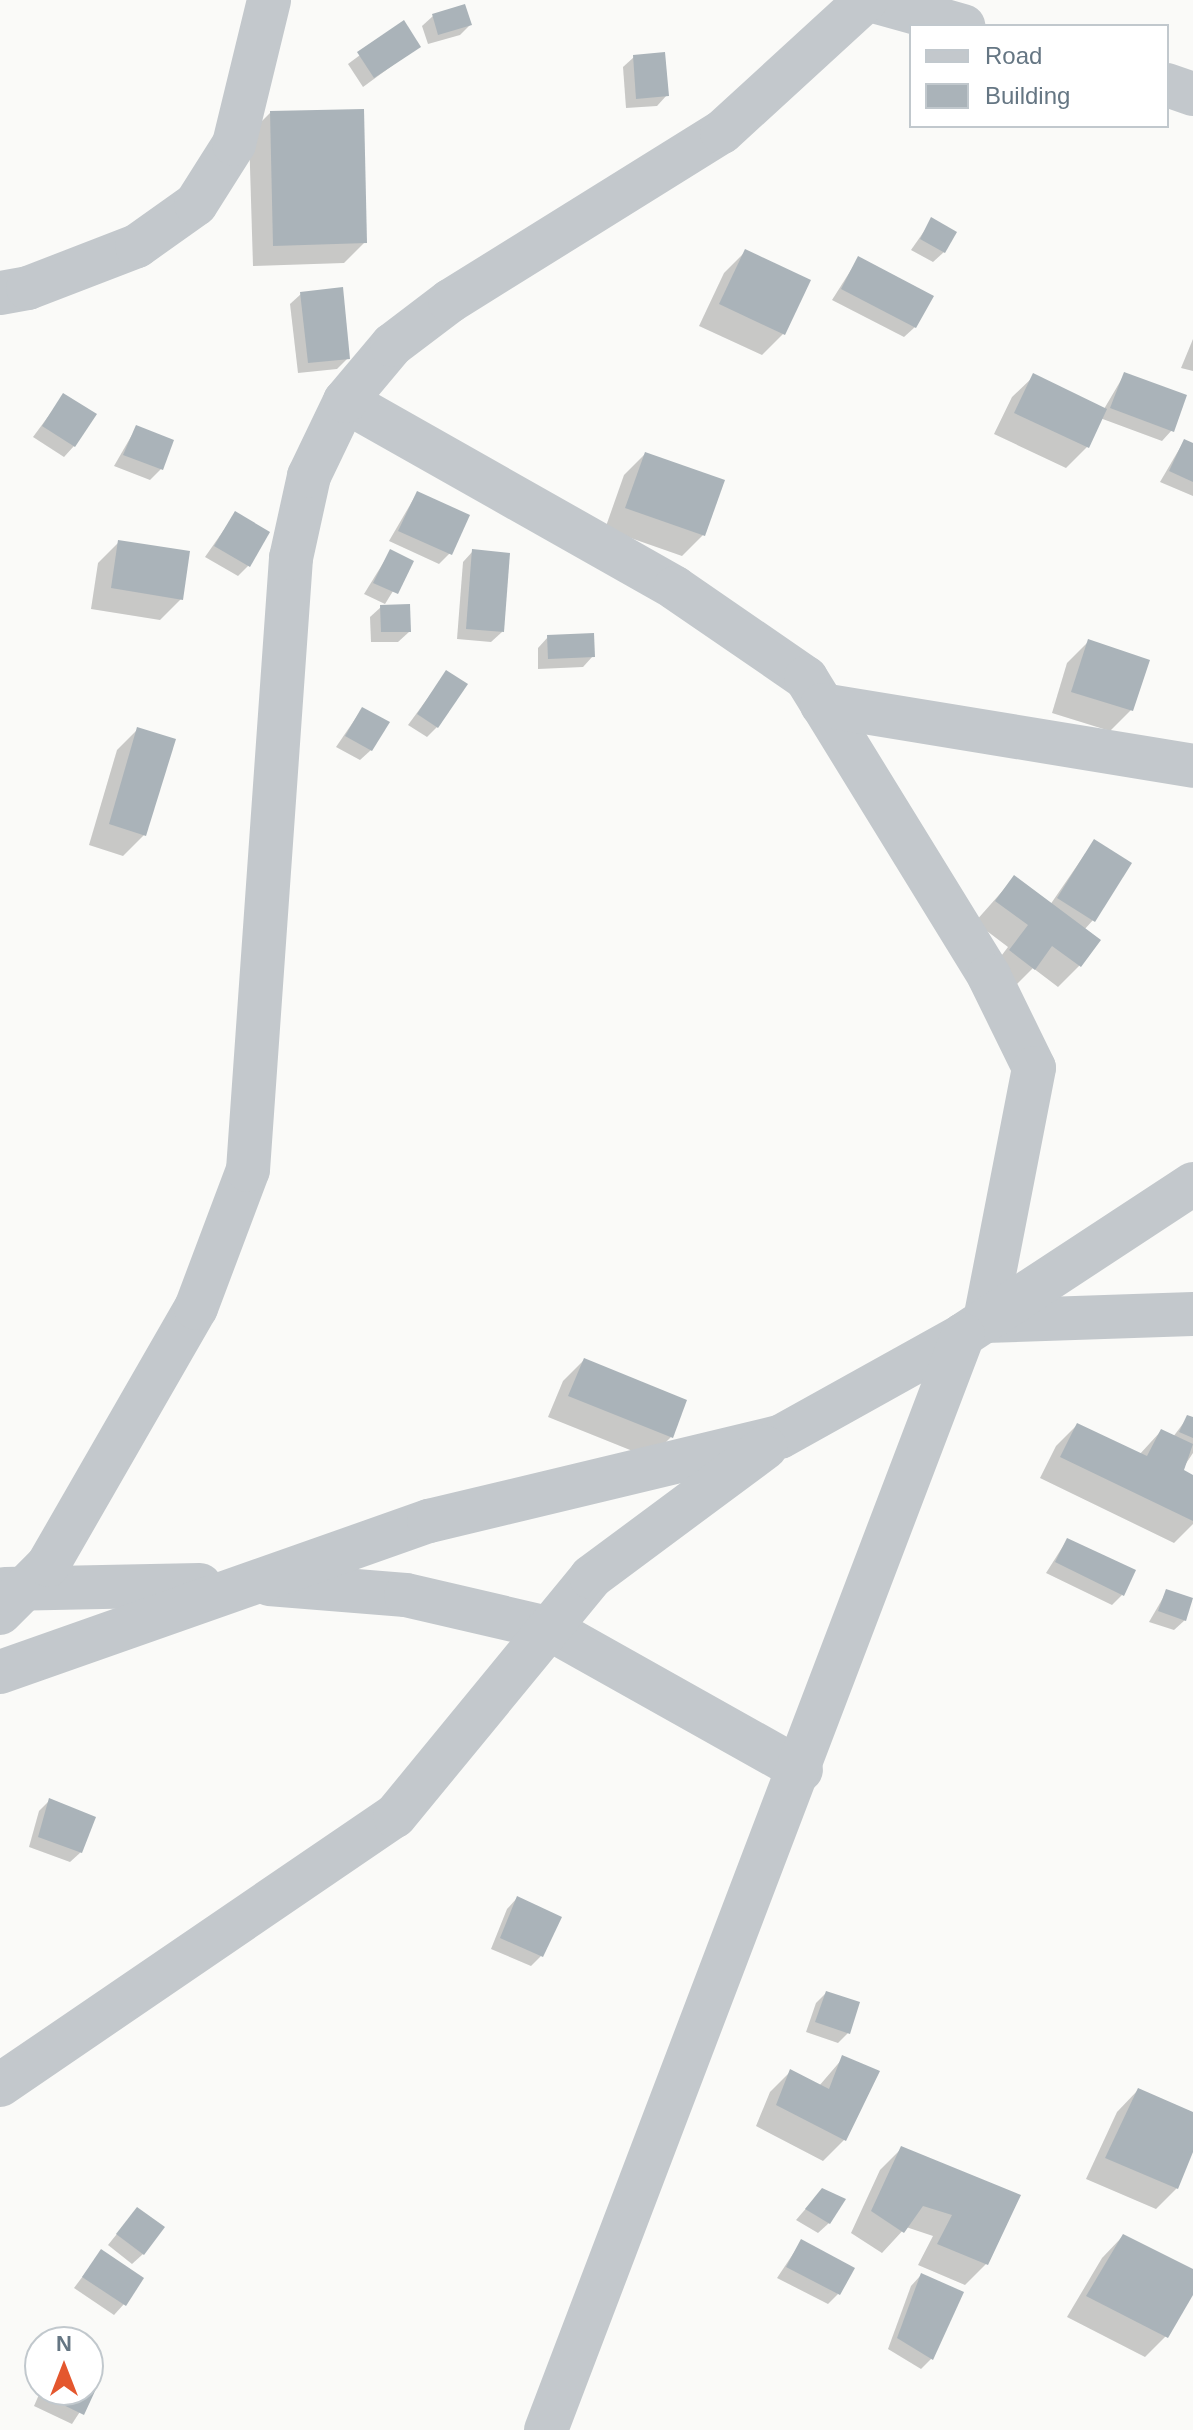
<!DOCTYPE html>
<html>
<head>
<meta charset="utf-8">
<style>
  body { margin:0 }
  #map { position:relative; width:1193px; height:2430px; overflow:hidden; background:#fafaf8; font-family:Helvetica,sans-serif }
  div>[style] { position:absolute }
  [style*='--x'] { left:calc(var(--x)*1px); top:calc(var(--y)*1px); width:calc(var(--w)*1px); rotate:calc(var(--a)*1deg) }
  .shadow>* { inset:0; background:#0003 }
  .building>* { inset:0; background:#aab3b9 }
  .minor>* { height:44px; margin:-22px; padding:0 22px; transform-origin:22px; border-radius:22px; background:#c3c8cc }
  span { translate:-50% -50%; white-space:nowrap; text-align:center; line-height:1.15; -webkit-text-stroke:8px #fff; paint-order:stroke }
  .legend { position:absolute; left:909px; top:24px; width:260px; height:104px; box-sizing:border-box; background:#fff; border:2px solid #c1c8cd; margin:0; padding:10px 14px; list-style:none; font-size:24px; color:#657683 }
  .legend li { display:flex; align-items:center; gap:16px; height:40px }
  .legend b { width:40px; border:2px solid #c1c8cd }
  .north { position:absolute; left:24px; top:2326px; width:80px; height:80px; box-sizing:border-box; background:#fff; border:2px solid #c1c8cd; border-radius:50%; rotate:0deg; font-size:22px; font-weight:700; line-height:32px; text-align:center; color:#657683 }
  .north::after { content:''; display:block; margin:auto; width:28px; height:36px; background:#e4572e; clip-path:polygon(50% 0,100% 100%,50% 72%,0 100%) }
</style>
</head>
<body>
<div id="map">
  <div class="shadow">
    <div style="clip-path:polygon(433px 16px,470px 25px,460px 35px,428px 44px,422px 26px)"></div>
    <div style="clip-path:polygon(403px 23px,419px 46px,363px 87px,348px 64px)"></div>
    <div style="clip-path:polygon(634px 57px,667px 95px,657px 106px,626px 108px,623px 67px)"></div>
    <div style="clip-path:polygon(270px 113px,365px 242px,344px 263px,253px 266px,249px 134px)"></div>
    <div style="clip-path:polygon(932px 220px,944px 252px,933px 262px,911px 250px)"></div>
    <div style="clip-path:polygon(745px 252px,783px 334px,762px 355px,699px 326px,724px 273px)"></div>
    <div style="clip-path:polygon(858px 259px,915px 327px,904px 337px,832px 300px)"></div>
    <div style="clip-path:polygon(301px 294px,348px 358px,337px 369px,298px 373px,290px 304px)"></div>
    <div style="clip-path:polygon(1193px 339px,1193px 371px,1181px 368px)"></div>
    <div style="clip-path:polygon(1124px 375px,1172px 430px,1162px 441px,1100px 418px,1087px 447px,1066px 468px,994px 434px,1012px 397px,1034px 376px,1104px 409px)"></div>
    <div style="clip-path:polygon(64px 395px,74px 446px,64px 457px,33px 437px)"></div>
    <div style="clip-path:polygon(136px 428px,171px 442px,161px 469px,150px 480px,114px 466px)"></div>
    <div style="clip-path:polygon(1184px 441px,1193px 445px,1193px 496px,1160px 482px)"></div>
    <div style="clip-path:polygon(645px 454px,703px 535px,682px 556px,605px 529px,624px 475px)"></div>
    <div style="clip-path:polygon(417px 493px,450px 553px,439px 564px,389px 541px)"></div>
    <div style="clip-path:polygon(235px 514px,248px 566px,238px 576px,205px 557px)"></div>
    <div style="clip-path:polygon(119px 542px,181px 599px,160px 620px,91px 609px,98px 563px)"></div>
    <div style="clip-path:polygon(473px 551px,502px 632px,491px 642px,457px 639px,463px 562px)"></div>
    <div style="clip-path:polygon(390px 552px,411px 562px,385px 604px,364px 594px)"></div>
    <div style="clip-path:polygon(381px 607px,409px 632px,398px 642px,371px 642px,370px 617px)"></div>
    <div style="clip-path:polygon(548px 637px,593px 656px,583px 667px,538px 669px,538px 648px)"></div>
    <div style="clip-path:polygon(1088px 642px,1131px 710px,1110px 731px,1052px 713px,1067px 663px)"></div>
    <div style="clip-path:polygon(447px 672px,437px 727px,427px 737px,408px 725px)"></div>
    <div style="clip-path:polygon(362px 709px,371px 750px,360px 760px,336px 747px)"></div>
    <div style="clip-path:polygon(138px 729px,144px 835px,123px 856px,89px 845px,117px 750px)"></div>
    <div style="clip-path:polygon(1094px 841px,1093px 920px,1084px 930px,1079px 966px,1058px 987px,1033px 968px,1012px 989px,989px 972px,1008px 947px,975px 922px,1014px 878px,1050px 905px)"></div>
    <div style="clip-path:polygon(584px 1360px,671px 1437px,650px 1458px,548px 1417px,563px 1381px)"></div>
    <div style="clip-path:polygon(1188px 1417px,1193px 1419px,1193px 1453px,1181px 1471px,1193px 1477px,1193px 1524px,1174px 1543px,1040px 1478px,1056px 1446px,1077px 1425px,1139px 1455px,1161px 1431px,1173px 1437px)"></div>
    <div style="clip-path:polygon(1067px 1540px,1122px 1595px,1112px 1605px,1046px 1573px)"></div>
    <div style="clip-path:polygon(1167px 1591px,1185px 1620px,1174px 1630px,1149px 1622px)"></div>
    <div style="clip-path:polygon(50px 1800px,81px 1852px,70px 1862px,29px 1847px,39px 1811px)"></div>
    <div style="clip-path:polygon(517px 1898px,541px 1956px,531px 1966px,491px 1949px,507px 1909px)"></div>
    <div style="clip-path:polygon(826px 1993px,848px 2033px,838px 2043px,806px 2032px,816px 2003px)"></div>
    <div style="clip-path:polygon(843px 2058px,844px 2140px,823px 2161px,756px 2126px,770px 2092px,791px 2071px,819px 2086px)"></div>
    <div style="clip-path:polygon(1138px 2090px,1193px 2114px,1193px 2146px,1177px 2188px,1156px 2209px,1086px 2179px,1117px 2112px)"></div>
    <div style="clip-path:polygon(901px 2149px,1018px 2196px,986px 2264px,965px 2285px,918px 2265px,933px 2236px,906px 2227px,882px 2253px,851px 2233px,880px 2170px)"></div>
    <div style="clip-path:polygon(822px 2190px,829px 2223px,818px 2233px,796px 2220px)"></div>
    <div style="clip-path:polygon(137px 2209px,143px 2254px,132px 2264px,108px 2245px)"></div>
    <div style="clip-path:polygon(1123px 2236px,1193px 2271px,1193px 2291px,1166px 2336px,1145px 2357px,1067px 2317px,1102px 2258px)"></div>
    <div style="clip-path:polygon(801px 2242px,838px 2294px,828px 2304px,777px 2278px)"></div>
    <div style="clip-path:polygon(101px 2252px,124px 2304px,114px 2315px,74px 2288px)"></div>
    <div style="clip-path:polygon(921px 2275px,931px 2359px,921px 2369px,888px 2349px,911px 2286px)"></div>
    <div style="clip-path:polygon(88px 2387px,94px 2390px,72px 2424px,34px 2406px,41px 2390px)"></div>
  </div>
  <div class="building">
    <div style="clip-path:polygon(465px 4px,472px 25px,438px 35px,432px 14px)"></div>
    <div style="clip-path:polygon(404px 20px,421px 47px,374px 78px,357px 52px)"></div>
    <div style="clip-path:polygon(665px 52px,669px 96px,636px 99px,633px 55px)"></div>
    <div style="clip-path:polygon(364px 109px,367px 243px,273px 246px,270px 111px)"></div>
    <div style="clip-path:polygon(931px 217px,957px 232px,945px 253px,920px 239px)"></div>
    <div style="clip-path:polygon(745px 249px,811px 280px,785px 335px,719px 304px)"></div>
    <div style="clip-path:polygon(858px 256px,934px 296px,916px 328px,841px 289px)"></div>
    <div style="clip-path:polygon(343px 287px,350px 359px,308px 363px,300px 292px)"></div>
    <div style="clip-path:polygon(1124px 372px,1187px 395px,1174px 432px,1110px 408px)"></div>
    <div style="clip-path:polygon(1033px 373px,1107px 409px,1089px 448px,1014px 413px)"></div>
    <div style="clip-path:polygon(63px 393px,97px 414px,75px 447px,42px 426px)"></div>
    <div style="clip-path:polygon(136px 425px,174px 440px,163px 470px,123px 455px)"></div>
    <div style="clip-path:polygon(1184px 439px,1193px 443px,1193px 482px,1169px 471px)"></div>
    <div style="clip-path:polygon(645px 452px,725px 480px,705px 536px,625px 508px)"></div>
    <div style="clip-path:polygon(417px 491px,470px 515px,452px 555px,398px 531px)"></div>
    <div style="clip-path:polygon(235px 511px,270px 532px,250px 567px,214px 546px)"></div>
    <div style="clip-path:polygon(118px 540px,190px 551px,183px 600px,111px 588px)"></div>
    <div style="clip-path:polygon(390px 549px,414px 561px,398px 594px,373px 583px)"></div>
    <div style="clip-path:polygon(472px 549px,510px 553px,504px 632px,466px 629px)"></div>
    <div style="clip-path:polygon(410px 604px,411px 632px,381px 632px,380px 605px)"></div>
    <div style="clip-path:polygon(594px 633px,595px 657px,548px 659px,547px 635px)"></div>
    <div style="clip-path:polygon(1088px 639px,1150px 660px,1133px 711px,1071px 692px)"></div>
    <div style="clip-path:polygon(446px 670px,468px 684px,438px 728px,417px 714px)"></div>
    <div style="clip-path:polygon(362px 707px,390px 722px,372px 751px,345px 736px)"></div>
    <div style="clip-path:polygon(137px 727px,176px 739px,146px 836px,109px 824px)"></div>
    <div style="clip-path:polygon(1094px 839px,1132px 863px,1095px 922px,1057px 898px)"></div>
    <div style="clip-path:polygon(1014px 875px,1101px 940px,1081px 967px,1052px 946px,1035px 970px,1009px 950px,1028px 925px,995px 901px)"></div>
    <div style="clip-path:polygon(584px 1358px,687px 1400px,673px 1438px,568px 1396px)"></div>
    <div style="clip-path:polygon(1187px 1415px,1193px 1417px,1193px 1438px,1179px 1432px)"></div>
    <div style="clip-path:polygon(1077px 1423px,1147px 1456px,1161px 1429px,1193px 1444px,1184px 1470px,1193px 1475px,1193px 1521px,1060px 1457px)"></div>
    <div style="clip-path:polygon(1067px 1538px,1136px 1570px,1124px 1596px,1055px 1562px)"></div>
    <div style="clip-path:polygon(1166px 1589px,1193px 1598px,1186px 1621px,1158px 1611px)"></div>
    <div style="clip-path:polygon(49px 1798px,96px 1817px,82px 1853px,38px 1837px)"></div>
    <div style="clip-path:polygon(517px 1896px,562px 1917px,543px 1957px,500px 1938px)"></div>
    <div style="clip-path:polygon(826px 1991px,860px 2002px,850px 2034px,815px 2022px)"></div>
    <div style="clip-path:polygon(842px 2055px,880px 2071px,846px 2141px,776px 2105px,790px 2069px,829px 2089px)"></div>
    <div style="clip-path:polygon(1138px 2088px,1193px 2112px,1193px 2152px,1178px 2189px,1105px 2158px)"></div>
    <div style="clip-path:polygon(901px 2146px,1021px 2195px,988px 2265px,937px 2244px,952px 2215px,923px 2206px,904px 2233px,871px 2211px)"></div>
    <div style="clip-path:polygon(822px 2188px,846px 2199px,830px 2224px,805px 2209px)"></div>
    <div style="clip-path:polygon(137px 2207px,165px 2227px,144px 2255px,116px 2234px)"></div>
    <div style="clip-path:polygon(1123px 2234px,1193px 2269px,1193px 2295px,1168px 2338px,1086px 2296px)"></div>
    <div style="clip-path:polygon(801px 2239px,855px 2268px,840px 2295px,786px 2267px)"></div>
    <div style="clip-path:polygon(101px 2249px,144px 2278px,126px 2306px,82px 2277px)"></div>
    <div style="clip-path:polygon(921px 2273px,964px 2292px,933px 2360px,897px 2338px)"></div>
    <div style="clip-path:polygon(88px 2385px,96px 2389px,84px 2415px,43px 2395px,46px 2390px,88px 2390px)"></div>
  </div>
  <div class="minor">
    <div style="--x:870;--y:0;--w:97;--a:15.6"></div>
    <div style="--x:1167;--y:85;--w:28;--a:19"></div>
    <div style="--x:0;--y:293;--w:28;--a:-10"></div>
    <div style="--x:28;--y:288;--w:117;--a:-21.1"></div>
    <div style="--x:137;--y:246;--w:72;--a:-35.4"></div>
    <div style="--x:196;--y:204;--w:71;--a:-57.7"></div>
    <div style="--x:234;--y:144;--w:148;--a:-76.3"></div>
    <div style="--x:345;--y:401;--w:379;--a:29.5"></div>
    <div style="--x:675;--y:588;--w:159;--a:34.5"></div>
    <div style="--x:806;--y:678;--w:350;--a:58.4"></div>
    <div style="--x:989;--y:976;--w:102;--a:63.9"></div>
    <div style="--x:1034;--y:1068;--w:258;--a:101"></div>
    <div style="--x:822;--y:705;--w:376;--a:9.3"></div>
    <div style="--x:985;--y:1321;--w:208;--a:-1.9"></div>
    <div style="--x:269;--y:1584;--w:137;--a:4.6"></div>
    <div style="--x:406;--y:1595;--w:146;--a:13.1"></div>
    <div style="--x:548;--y:1628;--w:290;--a:29.3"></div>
    <div style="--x:5;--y:1589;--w:195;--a:-1.2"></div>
    <div style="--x:0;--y:1613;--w:68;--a:-45"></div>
    <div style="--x:48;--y:1565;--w:297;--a:-60.1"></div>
    <div style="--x:196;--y:1308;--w:147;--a:-69.4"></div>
    <div style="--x:248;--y:1170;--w:614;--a:-85.98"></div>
    <div style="--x:291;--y:558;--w:84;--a:-77.6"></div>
    <div style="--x:309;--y:476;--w:83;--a:-64.4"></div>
    <div style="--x:345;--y:401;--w:73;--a:-50"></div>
    <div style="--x:392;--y:345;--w:73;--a:-37.2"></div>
    <div style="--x:450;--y:301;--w:320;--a:-31.9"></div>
    <div style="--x:722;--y:132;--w:195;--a:-42.5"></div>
    <div style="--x:0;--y:1672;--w:455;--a:-19.4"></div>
    <div style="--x:429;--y:1521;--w:361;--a:-13.5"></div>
    <div style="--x:780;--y:1437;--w:210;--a:-29.1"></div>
    <div style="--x:963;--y:1335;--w:275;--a:-33.3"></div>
    <div style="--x:0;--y:2085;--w:478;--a:-34.3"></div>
    <div style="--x:395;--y:1816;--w:309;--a:-50.6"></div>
    <div style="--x:591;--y:1577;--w:217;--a:-36.6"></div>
    <div style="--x:546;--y:2430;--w:1172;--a:-69.15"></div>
  </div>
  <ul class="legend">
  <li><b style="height:10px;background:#c3c8cc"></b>Road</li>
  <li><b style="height:22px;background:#aab3b9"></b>Building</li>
  </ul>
  <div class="north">N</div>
</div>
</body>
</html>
